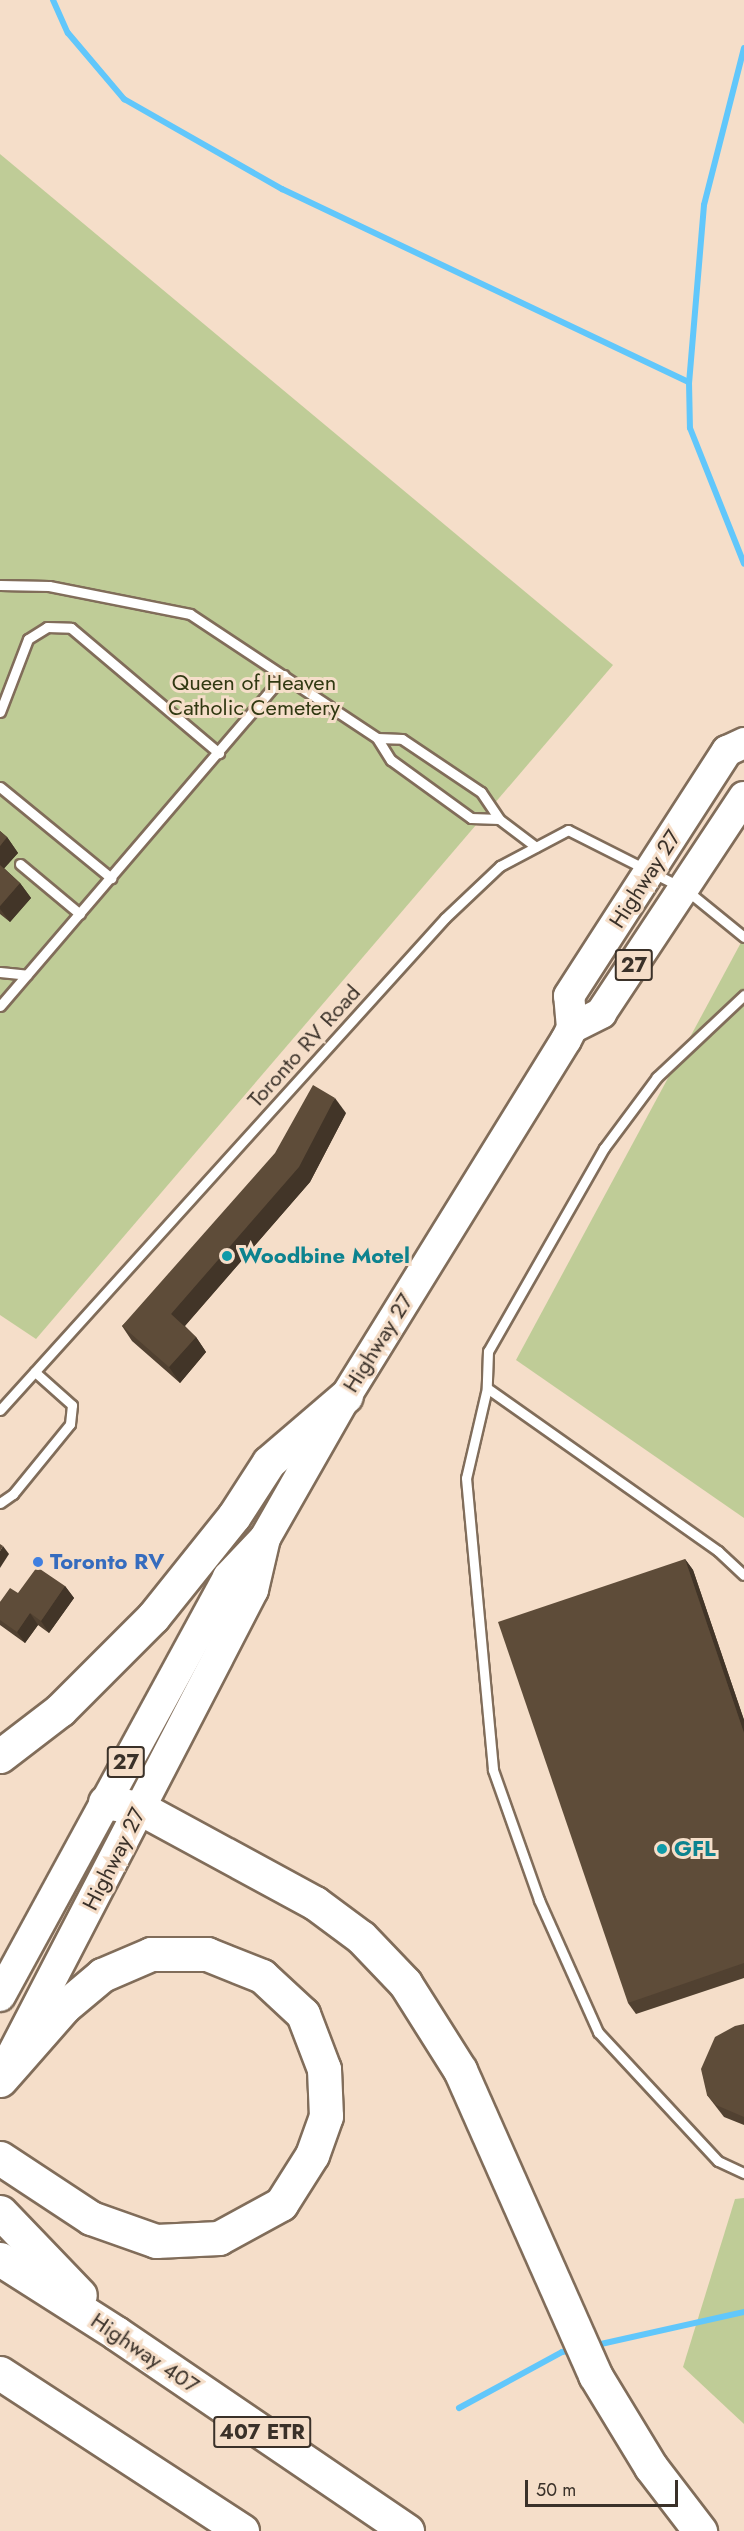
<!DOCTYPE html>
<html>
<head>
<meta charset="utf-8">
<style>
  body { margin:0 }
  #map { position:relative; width:744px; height:2531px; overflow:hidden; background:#f5dec9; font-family:Jost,sans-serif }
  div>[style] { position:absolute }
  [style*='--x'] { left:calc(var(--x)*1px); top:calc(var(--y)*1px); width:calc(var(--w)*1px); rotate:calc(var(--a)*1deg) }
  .green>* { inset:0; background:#bfcc97 }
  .stream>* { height:6px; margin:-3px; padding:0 3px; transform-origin:3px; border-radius:3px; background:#61c7fb }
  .roads { filter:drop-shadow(2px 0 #816d5a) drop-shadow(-2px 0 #816d5a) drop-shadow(0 2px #816d5a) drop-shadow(0 -2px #816d5a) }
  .service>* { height:9px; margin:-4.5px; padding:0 4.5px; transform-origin:4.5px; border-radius:4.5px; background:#fff }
  .primary>* { height:30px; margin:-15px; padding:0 15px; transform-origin:15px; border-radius:15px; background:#fff }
  .motorway>* { height:33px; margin:-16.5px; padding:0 16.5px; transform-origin:16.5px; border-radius:16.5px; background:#fff }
  .wall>* { inset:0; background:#514131 }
  .shaded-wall>* { inset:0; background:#423528 }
  .building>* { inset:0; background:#5e4c39 }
  .dots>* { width:16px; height:16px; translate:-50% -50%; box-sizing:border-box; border:3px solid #f5dec9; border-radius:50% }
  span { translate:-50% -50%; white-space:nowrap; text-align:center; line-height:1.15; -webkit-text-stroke:6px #f5dec9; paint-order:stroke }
  .shield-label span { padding:2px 4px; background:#f5dec9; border:2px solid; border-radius:4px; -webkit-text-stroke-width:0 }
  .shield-label { font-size:21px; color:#3a3129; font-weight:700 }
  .park-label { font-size:22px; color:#313912 }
  .street-label { font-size:22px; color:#3a3129 }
  .culture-label { font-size:22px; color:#0d838f; font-weight:700 }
  .left { translate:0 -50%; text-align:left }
  .shop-label { font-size:22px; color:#366cbe; font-weight:700 }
  .scale { position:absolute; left:525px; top:2480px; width:153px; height:27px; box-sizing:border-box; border:3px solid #3a3129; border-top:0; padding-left:8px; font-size:18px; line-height:21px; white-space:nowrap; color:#3a3129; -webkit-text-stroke:4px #f5dec9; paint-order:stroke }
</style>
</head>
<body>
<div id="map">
  <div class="green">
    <div style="clip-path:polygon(0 154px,613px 665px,36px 1339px,0 1315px)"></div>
    <div style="clip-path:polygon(744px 937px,744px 1518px,516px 1360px)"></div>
    <div style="clip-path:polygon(744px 2198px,744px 2424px,683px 2367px,735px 2199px)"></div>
  </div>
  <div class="stream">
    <div style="--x:53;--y:0;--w:36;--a:66"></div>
    <div style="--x:68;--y:33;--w:87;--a:49.7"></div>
    <div style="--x:124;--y:99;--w:182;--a:29.7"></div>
    <div style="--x:282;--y:189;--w:450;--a:25.4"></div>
    <div style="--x:744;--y:48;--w:162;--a:104.3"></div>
    <div style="--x:704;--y:205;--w:178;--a:94.8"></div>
    <div style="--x:689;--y:382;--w:46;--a:88.8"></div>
    <div style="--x:690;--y:428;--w:146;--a:68.3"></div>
    <div style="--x:592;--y:2346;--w:156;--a:-12.6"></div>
    <div style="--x:459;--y:2408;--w:117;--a:-28.5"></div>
    <div style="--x:562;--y:2352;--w:11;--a:-10"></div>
  </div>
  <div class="roads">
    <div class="service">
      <div style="--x:0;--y:585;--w:49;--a:1.2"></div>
      <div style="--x:49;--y:586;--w:144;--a:11.2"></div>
      <div style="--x:190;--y:614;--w:224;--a:33.5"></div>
      <div style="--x:377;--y:738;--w:26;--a:58"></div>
      <div style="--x:391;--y:760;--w:99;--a:35.9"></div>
      <div style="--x:471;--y:818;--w:28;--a:2"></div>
      <div style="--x:0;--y:712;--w:78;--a:-69"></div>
      <div style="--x:28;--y:639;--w:22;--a:-32"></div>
      <div style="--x:47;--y:627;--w:24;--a:2"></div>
      <div style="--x:71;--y:628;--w:194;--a:40.2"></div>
      <div style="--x:377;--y:738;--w:25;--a:2"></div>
      <div style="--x:402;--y:739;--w:95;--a:33.9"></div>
      <div style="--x:481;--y:792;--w:32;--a:56"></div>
      <div style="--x:499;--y:819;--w:46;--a:37.1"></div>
      <div style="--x:0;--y:787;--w:144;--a:39.3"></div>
      <div style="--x:20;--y:864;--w:78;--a:39.8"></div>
      <div style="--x:0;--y:972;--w:27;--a:6"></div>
      <div style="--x:744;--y:995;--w:120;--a:136.7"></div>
      <div style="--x:657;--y:1077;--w:89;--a:126.7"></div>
      <div style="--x:604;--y:1148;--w:234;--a:119.7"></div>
      <div style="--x:488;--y:1351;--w:37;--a:92"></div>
      <div style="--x:487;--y:1388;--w:92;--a:103.1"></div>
      <div style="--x:466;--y:1478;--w:293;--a:84.7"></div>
      <div style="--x:493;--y:1770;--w:138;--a:70.5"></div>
      <div style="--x:539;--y:1900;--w:145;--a:65.9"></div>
      <div style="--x:598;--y:2032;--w:176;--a:47.1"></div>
      <div style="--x:718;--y:2161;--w:29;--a:25"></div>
      <div style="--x:0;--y:1006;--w:436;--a:-49.4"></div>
      <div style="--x:487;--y:1388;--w:283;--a:35.2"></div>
      <div style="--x:718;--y:1551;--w:35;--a:43"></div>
      <div style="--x:0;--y:1410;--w:663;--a:-47.87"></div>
      <div style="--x:445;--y:918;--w:76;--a:-43.4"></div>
      <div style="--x:500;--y:866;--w:77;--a:-27.9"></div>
      <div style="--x:568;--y:830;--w:131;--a:26.8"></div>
      <div style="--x:685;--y:889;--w:76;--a:39.1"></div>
      <div style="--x:0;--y:1503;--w:16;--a:-35"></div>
      <div style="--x:13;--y:1494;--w:90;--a:-50.8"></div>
      <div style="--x:70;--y:1424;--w:19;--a:-84"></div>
      <div style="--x:72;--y:1405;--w:50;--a:-138.3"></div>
    </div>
    <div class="primary">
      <div style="--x:572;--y:1028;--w:33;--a:-27"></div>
      <div style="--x:601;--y:1013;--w:259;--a:-56.5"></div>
      <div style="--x:0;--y:1996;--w:477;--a:-61.4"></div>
      <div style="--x:228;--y:1577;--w:54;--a:-46.5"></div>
      <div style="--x:265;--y:1538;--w:163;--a:-60.3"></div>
      <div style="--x:346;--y:1396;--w:418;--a:-58.3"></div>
      <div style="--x:566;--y:1040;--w:13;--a:-63"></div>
      <div style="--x:572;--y:1028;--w:32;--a:-95"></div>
      <div style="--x:569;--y:996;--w:292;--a:-57.2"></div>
      <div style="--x:727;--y:751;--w:19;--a:-25"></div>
      <div style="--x:11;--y:2057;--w:526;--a:-62.61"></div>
      <div style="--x:253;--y:1590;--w:53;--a:-77"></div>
    </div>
    <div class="motorway">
      <div style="--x:0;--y:1756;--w:76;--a:-37.5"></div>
      <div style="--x:60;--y:1710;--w:132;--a:-45"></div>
      <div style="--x:153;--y:1617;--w:129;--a:-51.3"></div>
      <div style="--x:234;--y:1516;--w:64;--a:-57.1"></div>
      <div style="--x:269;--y:1462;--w:101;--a:-40.6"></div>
      <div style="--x:105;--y:1802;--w:36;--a:10"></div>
      <div style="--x:140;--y:1808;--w:199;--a:28.5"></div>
      <div style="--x:315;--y:1903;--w:57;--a:36.5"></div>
      <div style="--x:361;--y:1937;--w:64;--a:46.3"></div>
      <div style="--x:405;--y:1983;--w:103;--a:57.7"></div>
      <div style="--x:460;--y:2070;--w:334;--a:66.1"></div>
      <div style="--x:595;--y:2375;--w:108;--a:58.7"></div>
      <div style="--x:651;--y:2467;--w:81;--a:52.6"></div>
      <div style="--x:0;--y:2080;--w:97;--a:-48.8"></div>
      <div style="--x:64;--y:2007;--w:50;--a:-40.1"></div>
      <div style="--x:102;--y:1975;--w:53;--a:-23.2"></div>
      <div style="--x:151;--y:1954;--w:56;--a:0"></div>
      <div style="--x:207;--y:1954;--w:59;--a:21.8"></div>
      <div style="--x:262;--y:1976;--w:56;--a:42.8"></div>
      <div style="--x:303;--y:2014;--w:59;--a:69.1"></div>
      <div style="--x:324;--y:2069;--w:47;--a:87.6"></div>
      <div style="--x:326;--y:2116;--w:41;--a:109.7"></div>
      <div style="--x:312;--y:2155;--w:58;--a:122.3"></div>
      <div style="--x:281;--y:2204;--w:71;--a:151.3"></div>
      <div style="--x:219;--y:2238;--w:63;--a:177.3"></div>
      <div style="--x:156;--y:2241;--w:69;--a:-160.5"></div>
      <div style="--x:91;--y:2218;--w:109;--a:-146.6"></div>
      <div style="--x:0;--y:2212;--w:115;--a:46.1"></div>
      <div style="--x:0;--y:2259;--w:138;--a:32.5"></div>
      <div style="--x:116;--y:2333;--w:352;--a:34.2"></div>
      <div style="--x:0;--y:2373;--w:289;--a:33.1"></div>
    </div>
  </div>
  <div class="wall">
    <div style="clip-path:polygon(0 831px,7px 837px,18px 853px,4px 868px,20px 883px,31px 898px,10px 922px,0 914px)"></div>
    <div style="clip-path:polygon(346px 1113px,310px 1182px,185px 1326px,196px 1337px,206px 1352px,180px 1383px,132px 1341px,122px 1326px)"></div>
    <div style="clip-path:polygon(685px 1559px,693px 1570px,744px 1720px,744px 1978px,636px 2014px,628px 2003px)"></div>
    <div style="clip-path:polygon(65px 1586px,74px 1598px,49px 1633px,38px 1625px,25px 1643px,0 1625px,0 1602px,18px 1593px)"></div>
    <div style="clip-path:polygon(744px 2024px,744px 2125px,724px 2117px,707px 2095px)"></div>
  </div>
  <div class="shaded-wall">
    <div style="clip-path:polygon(7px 837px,18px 853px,1px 872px,0 870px,0 846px)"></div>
    <div style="clip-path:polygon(20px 883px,31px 898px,10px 922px,0 909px,0 906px)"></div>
    <div style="clip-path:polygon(335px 1098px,346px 1113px,310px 1182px,182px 1329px,171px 1314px)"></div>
    <div style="clip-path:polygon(196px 1337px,206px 1352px,180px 1383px,169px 1367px)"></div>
    <div style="clip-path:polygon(3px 1546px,9px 1554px,0 1568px,0 1551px)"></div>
    <div style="clip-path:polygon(685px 1559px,693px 1570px,744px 1720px,744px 1733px)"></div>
    <div style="clip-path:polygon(65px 1586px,74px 1598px,49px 1633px,41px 1621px)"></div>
    <div style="clip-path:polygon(30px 1613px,38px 1625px,25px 1643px,17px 1632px)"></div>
  </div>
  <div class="building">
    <div style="clip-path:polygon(0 831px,7px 837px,0 846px)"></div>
    <div style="clip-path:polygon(0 865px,20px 883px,0 906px)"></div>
    <div style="clip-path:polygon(313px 1085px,335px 1098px,299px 1167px,171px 1314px,196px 1337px,169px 1367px,122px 1326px,275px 1153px)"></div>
    <div style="clip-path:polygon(0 1544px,3px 1546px,0 1551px)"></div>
    <div style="clip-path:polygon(685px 1559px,744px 1733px,744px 1963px,628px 2003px,498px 1622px)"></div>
    <div style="clip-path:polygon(37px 1567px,65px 1586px,41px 1621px,30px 1613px,17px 1632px,0 1620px,0 1602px,10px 1588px,18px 1593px)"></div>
    <div style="clip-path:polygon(744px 2024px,744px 2117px,716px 2105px,707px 2095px,701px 2069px,715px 2037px,735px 2026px)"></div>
  </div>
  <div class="dots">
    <div style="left:227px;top:1256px;background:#0f9aa8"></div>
    <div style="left:38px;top:1562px;background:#3f7fe0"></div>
    <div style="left:662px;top:1849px;background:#0f9aa8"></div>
  </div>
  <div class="shield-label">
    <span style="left:634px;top:965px">27</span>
    <span style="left:126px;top:1762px">27</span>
    <span style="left:262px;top:2432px">407 ETR</span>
  </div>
  <div class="park-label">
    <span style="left:254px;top:695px">Queen of Heaven<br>Catholic Cemetery</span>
  </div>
  <div class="street-label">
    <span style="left:645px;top:879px;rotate:-57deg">Highway 27</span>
    <span style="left:304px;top:1046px;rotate:-48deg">Toronto RV Road</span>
    <span style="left:378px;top:1343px;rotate:-58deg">Highway 27</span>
    <span style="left:114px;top:1859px;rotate:-63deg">Highway 27</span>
    <span style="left:145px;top:2353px;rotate:34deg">Highway 407</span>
  </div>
  <div class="culture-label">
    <span class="left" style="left:239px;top:1256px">Woodbine Motel</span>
    <span class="left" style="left:674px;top:1849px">GFL</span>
  </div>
  <div class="shop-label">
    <span class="left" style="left:50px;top:1562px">Toronto RV</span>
  </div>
  <div class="scale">50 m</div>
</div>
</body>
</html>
